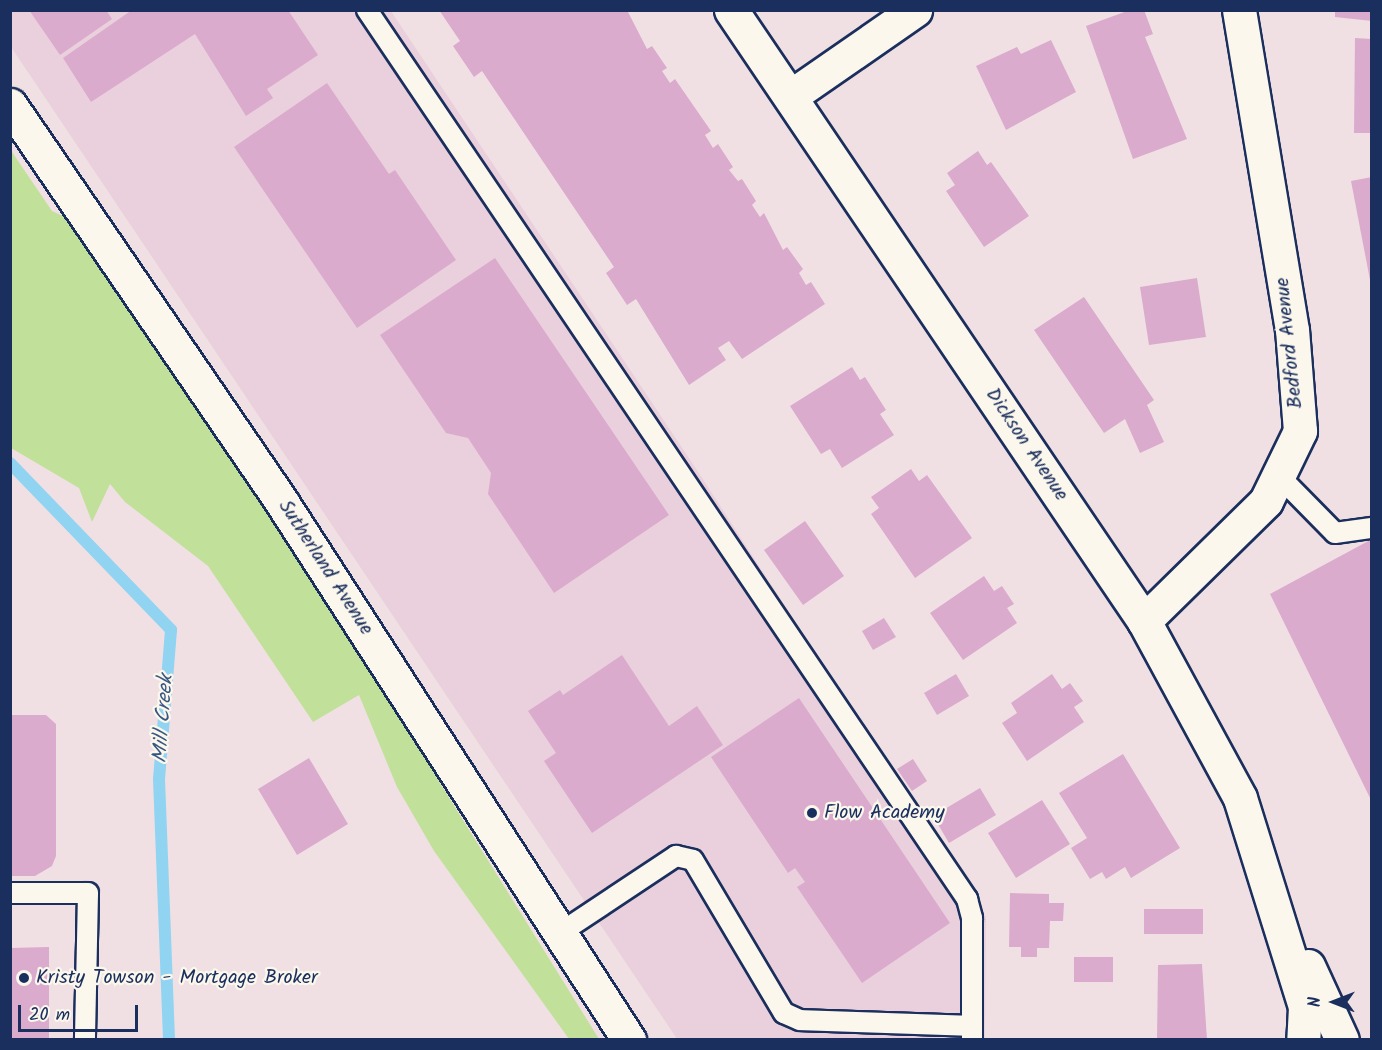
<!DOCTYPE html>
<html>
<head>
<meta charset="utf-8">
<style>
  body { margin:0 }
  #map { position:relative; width:1382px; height:1050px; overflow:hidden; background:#f1e0e3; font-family:Kalam,sans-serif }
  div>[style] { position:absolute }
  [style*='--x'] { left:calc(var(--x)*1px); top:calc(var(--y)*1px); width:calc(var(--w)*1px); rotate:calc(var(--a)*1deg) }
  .built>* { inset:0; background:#ead0dc }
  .green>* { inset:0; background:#c1e19a }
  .stream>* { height:12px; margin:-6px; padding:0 6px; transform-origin:6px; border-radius:6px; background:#90d4f2 }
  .building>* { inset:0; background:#daabcd }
  .roads { filter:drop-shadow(2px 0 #1b2f5e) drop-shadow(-2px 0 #1b2f5e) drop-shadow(0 2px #1b2f5e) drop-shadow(0 -2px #1b2f5e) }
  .service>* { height:20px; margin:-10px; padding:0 10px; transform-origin:10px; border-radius:10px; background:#fbf7ec }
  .minor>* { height:33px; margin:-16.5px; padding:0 16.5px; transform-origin:16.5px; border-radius:16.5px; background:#fbf7ec }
  .tertiary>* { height:33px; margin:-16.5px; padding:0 16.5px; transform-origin:16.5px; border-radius:16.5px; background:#fbf7ec }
  .dots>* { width:16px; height:16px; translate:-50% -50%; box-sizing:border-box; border:3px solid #fbf7ec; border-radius:50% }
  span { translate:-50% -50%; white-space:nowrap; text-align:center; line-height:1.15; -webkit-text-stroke:4.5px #fbf7ec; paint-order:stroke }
  .street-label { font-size:20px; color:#1b2f5e }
  .poi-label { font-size:20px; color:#1b2f5e }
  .left { translate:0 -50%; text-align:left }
  .water-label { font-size:21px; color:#385883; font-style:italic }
  .frame { position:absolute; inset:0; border:12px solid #1b2f5e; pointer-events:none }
  .north { position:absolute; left:1304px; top:972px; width:60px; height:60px; -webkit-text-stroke:4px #fbf7ec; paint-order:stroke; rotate:270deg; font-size:16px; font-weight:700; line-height:24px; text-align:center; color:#1b2f5e }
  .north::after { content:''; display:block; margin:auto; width:21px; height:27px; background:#1b2f5e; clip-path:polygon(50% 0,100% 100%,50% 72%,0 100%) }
  .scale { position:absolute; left:18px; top:1005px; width:120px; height:27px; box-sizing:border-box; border:3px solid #1b2f5e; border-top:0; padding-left:8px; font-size:18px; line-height:21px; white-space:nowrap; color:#1b2f5e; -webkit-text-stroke:4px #fbf7ec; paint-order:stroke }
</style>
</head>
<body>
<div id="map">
  <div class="built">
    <div style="clip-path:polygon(10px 11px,391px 11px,695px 467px,986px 917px,985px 1039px,677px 1039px,11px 47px)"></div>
  </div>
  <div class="green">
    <div style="clip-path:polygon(10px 149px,52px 211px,76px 222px,349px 626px,399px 717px,599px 1039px,569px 1039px,434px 851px,397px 787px,359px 695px,313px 722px,208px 566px,125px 502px,110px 484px,92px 522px,79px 488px,11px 448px)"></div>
  </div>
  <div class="stream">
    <div style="--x:10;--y:463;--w:232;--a:46"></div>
    <div style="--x:171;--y:630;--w:149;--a:94.6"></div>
    <div style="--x:159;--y:779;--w:261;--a:87.8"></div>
  </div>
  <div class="building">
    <div style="clip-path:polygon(29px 10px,106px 10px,112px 19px,60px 55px)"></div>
    <div style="clip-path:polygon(132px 10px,288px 10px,318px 55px,267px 89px,273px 98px,246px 116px,195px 34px,91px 102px,63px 58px)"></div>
    <div style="clip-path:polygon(439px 10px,628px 12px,647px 49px,652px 46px,667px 68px,662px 71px,670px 83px,675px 79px,711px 131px,705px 135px,713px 148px,718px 144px,733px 167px,729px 170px,738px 181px,742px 179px,756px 201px,752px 205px,760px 217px,764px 213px,783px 250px,787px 247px,803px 269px,799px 273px,806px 285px,811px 282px,825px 304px,742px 359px,729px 341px,718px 348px,726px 360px,689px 385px,636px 299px,627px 305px,606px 273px,614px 267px,482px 71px,474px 77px,453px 46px,460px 41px)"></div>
    <div style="clip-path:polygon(1130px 10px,1144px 10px,1153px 34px,1145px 37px,1187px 139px,1133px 159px,1086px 26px)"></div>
    <div style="clip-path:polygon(1335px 10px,1372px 10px,1372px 21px,1335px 17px)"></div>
    <div style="clip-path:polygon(1355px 38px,1372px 39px,1372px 133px,1354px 133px)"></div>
    <div style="clip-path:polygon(1051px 40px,1076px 92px,1006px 130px,976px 66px,1017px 47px,1021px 54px)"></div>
    <div style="clip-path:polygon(327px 83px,389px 174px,395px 170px,456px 260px,357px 328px,234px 147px)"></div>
    <div style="clip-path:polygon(978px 151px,987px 165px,991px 162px,1029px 216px,984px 247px,946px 191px,955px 185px,947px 173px)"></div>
    <div style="clip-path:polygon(1372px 177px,1372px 280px,1370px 280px,1351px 181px)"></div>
    <div style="clip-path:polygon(495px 258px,669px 515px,554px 593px,488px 494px,491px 473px,468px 438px,446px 433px,380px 335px)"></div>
    <div style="clip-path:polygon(1197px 278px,1206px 337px,1149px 345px,1140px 287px)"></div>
    <div style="clip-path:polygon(1084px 297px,1154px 400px,1147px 405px,1164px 442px,1140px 453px,1125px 419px,1104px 433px,1034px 330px)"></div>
    <div style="clip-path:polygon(852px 367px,860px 380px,865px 377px,886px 410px,880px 414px,894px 435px,842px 468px,830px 449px,821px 454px,790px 406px)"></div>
    <div style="clip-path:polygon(911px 469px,919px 481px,927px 475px,972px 538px,915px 578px,871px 514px,879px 508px,871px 497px)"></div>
    <div style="clip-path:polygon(805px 521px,844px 576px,803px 605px,764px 550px)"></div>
    <div style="clip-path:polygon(1372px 539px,1372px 802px,1270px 594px)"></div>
    <div style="clip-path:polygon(984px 576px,994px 591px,1002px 586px,1014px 604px,1007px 608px,1017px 623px,963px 660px,930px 613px)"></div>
    <div style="clip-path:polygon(884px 618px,896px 637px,873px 650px,862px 631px)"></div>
    <div style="clip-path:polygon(622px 655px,669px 726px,697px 706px,723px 745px,592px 833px,544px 761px,556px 753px,528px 711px,560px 690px,563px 695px)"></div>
    <div style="clip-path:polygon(956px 674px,969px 696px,937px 715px,924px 693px)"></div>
    <div style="clip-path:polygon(1052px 674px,1062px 689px,1070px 683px,1083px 701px,1074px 707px,1084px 722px,1027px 761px,1002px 723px,1017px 713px,1011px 703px)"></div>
    <div style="clip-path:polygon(799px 698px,950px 923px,862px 983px,797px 887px,805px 882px,795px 868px,788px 873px,711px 757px)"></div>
    <div style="clip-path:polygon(10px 715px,46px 715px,56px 724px,56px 856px,52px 866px,35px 876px,10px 876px)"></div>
    <div style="clip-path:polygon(1123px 754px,1180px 848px,1131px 878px,1125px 867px,1106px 879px,1102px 872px,1090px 879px,1071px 848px,1087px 838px,1059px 793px)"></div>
    <div style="clip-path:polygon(309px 758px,348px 824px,297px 855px,258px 789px)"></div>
    <div style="clip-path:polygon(913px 759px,927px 781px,912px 791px,897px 769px)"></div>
    <div style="clip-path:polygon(980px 788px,996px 815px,949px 843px,933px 816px)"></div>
    <div style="clip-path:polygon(1042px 800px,1070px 844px,1016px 878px,988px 833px)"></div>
    <div style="clip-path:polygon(1010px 893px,1049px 894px,1049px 903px,1064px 903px,1063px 921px,1050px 921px,1049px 948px,1037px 948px,1037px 957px,1021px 957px,1021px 947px,1009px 947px)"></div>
    <div style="clip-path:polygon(1144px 909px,1203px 909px,1203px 934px,1144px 934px)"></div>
    <div style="clip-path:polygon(49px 947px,49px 1039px,10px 1039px,10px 948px)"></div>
    <div style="clip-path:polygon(1074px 957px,1113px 957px,1113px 982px,1074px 982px)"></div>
    <div style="clip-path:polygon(1202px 964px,1207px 1040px,1157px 1040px,1158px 965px)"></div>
  </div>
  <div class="roads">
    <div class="service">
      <div style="--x:367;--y:10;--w:1073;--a:55.98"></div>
      <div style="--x:967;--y:899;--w:20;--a:75"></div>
      <div style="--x:972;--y:918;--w:122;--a:90"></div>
      <div style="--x:1278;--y:475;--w:81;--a:45.5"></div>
      <div style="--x:1335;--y:533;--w:37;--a:-8"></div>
      <div style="--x:10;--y:893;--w:78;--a:0"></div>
      <div style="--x:88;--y:893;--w:147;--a:91.2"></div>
      <div style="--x:563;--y:931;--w:136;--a:-33.6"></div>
      <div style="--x:676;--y:856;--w:17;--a:13"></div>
      <div style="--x:693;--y:860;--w:178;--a:59.3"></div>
      <div style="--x:784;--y:1013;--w:17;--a:24"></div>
      <div style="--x:800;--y:1020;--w:172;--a:2"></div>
    </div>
    <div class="minor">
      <div style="--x:731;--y:10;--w:737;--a:55.94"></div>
      <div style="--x:1144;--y:621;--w:201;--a:61.5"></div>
      <div style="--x:1240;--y:798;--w:219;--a:72.7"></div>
      <div style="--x:1305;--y:1007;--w:33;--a:93"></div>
      <div style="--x:791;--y:96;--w:151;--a:-34.7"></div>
      <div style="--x:1144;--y:621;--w:171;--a:-44.5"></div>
      <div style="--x:1266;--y:501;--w:78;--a:-64.1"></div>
      <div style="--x:1300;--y:431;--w:101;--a:-94.5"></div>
      <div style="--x:1292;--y:330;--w:324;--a:-99.4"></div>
      <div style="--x:1308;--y:966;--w:81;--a:65.3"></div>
    </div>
    <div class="tertiary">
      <div style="--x:10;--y:105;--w:480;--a:55.6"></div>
      <div style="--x:281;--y:501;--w:642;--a:57.15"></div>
    </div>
  </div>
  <div class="dots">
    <div style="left:812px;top:813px;background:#1b2f5e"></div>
    <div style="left:24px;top:978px;background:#1b2f5e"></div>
  </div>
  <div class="street-label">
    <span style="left:1290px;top:343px;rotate:-96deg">Bedford Avenue</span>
    <span style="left:1026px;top:445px;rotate:56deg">Dickson Avenue</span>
    <span style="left:325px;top:568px;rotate:57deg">Sutherland Avenue</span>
  </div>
  <div class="poi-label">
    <span class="left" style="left:824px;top:813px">Flow Academy</span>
    <span class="left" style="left:36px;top:978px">Kristy Towson - Mortgage Broker</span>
  </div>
  <div class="water-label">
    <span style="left:164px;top:719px;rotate:-86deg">Mill Creek</span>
  </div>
  <div class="frame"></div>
  <div class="north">N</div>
  <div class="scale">20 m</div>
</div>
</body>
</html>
